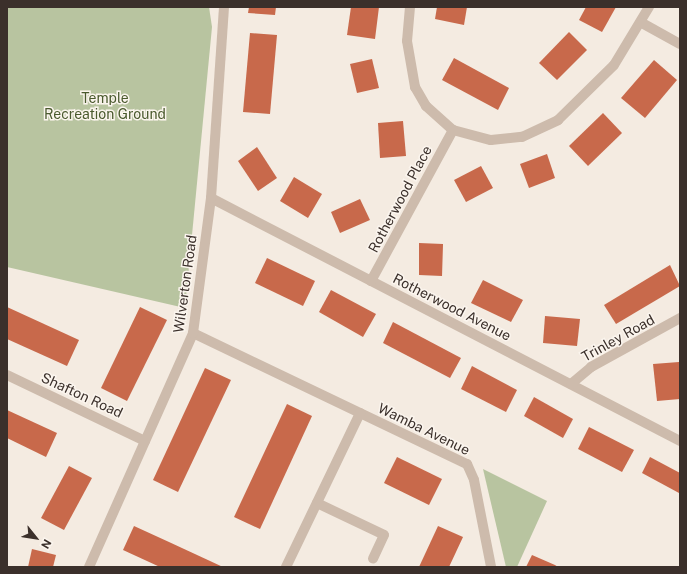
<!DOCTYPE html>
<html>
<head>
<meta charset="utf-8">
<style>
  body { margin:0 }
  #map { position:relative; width:687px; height:574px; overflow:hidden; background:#f4ebe1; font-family:"Public Sans",sans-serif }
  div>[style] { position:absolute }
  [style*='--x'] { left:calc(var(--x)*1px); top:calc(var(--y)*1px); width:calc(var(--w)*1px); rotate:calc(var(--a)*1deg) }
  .green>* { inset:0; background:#b8c4a0 }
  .building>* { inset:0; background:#c8694b }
  .minor>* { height:10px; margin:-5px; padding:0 5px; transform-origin:5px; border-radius:5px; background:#cdbbac }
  span { translate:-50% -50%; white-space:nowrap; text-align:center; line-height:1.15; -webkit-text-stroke:3px #fbf5ee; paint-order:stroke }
  .park-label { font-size:14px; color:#4a5a2e }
  .street-label { font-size:14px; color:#3b302b }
  .frame { position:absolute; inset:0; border:8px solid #3b302b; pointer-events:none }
  .north { position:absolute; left:16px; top:518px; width:40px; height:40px; -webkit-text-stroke:3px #fbf5ee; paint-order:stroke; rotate:120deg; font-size:11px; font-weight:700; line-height:16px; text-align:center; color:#3b302b }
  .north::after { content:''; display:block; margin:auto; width:14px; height:18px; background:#3b302b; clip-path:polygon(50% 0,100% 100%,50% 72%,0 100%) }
</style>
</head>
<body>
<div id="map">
  <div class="green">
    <div style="clip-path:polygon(7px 7px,209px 7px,212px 27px,185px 308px,7px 267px)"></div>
    <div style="clip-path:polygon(483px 469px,547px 501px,517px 567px,506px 567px)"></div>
  </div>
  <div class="building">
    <div style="clip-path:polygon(249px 7px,276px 7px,275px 15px,248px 13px)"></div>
    <div style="clip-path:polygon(351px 7px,379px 7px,375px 39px,347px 35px)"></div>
    <div style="clip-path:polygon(437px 7px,467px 7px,464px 25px,435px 19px)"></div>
    <div style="clip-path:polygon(586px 7px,616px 7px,602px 32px,579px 20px)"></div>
    <div style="clip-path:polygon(569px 32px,587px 50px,557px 80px,539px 63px)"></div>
    <div style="clip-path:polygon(250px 33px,277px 35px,270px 114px,243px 112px)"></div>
    <div style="clip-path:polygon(454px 58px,509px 88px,498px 110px,442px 80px)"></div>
    <div style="clip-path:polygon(372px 59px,379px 88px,357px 93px,350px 64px)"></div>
    <div style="clip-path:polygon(654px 60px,677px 80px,645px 118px,621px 98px)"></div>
    <div style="clip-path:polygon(603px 113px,622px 133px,588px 166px,569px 146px)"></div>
    <div style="clip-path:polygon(403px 121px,406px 156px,380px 158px,378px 123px)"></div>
    <div style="clip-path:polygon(257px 147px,277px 178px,258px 191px,238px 161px)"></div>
    <div style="clip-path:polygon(547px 154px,555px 178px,529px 188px,520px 164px)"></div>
    <div style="clip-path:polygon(481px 166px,493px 188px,466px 202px,454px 180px)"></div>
    <div style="clip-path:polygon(294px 177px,322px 194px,308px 218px,280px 201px)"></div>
    <div style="clip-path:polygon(360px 199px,370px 220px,340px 233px,331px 212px)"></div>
    <div style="clip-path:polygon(419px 243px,443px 244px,442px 276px,419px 275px)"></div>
    <div style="clip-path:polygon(267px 258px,315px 281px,303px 306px,255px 283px)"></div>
    <div style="clip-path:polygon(670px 265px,680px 286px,616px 324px,604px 305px)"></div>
    <div style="clip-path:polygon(483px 280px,523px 300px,511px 322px,471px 303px)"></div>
    <div style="clip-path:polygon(331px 290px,376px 314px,363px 337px,319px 312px)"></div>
    <div style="clip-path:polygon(7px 307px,79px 340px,67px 366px,7px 339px)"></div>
    <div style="clip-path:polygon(140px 307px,167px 320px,127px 401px,101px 388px)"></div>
    <div style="clip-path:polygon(545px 316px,580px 319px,577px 346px,543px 343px)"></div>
    <div style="clip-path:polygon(393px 322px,461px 358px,450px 378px,383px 343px)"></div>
    <div style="clip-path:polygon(679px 362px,680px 399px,657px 401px,653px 364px)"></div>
    <div style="clip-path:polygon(472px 366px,517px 390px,506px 412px,461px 389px)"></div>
    <div style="clip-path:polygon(205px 368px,231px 380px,178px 492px,153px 480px)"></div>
    <div style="clip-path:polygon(534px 397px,573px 419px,563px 438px,524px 416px)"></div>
    <div style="clip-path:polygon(287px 404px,312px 416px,260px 529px,234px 517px)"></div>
    <div style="clip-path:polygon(7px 410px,57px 433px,46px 457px,7px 438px)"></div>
    <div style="clip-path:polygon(589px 427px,634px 450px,622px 472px,578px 449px)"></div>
    <div style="clip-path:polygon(397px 457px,442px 479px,429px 505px,384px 483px)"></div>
    <div style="clip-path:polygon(650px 457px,680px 473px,679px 493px,642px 473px)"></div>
    <div style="clip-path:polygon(69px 466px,92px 478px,64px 530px,41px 518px)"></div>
    <div style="clip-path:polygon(134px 526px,169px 542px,223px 567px,160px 567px,123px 550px)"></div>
    <div style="clip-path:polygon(438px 526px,463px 537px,449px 567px,419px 567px)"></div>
    <div style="clip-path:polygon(32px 549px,56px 555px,53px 567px,28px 567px)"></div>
    <div style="clip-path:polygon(532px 555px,555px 565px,558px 567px,526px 567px)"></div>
  </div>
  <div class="minor">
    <div style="--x:410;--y:7;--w:34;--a:95"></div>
    <div style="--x:407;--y:41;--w:47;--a:80.1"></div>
    <div style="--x:415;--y:87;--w:22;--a:60"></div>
    <div style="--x:426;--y:106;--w:36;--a:42"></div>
    <div style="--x:453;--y:130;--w:39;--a:15"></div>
    <div style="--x:491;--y:140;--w:31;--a:-6"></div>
    <div style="--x:522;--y:137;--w:40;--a:-25"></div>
    <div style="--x:558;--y:120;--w:78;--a:-44.5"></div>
    <div style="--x:614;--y:65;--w:68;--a:-58.9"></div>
    <div style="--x:642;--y:23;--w:43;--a:28.9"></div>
    <div style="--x:211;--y:198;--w:528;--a:27.39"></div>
    <div style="--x:371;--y:281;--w:172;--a:-61.5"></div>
    <div style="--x:193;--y:333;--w:304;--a:25.6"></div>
    <div style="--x:467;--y:464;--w:17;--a:66"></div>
    <div style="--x:474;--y:480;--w:89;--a:78.9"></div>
    <div style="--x:7;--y:375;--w:153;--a:25.6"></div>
    <div style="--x:571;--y:384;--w:26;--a:-40"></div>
    <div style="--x:591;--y:367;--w:102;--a:-28.8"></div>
    <div style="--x:317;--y:503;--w:74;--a:25.5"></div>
    <div style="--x:384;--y:535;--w:26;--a:115"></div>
    <div style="--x:89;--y:567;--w:256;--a:-66"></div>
    <div style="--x:193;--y:333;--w:136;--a:-82.4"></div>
    <div style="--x:211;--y:198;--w:191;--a:-86.1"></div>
    <div style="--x:286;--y:567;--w:171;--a:-64.3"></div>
  </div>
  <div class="park-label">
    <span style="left:105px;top:106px">Temple<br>Recreation Ground</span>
  </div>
  <div class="street-label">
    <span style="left:400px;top:199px;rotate:-62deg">Rotherwood Place</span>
    <span style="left:185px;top:284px;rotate:-82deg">Wilverton Road</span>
    <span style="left:452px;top:307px;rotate:27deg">Rotherwood Avenue</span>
    <span style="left:618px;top:338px;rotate:-29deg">Trinley Road</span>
    <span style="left:82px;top:395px;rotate:25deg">Shafton Road</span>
    <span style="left:424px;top:429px;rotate:26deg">Wamba Avenue</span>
  </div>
  <div class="frame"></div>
  <div class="north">N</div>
</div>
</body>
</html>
